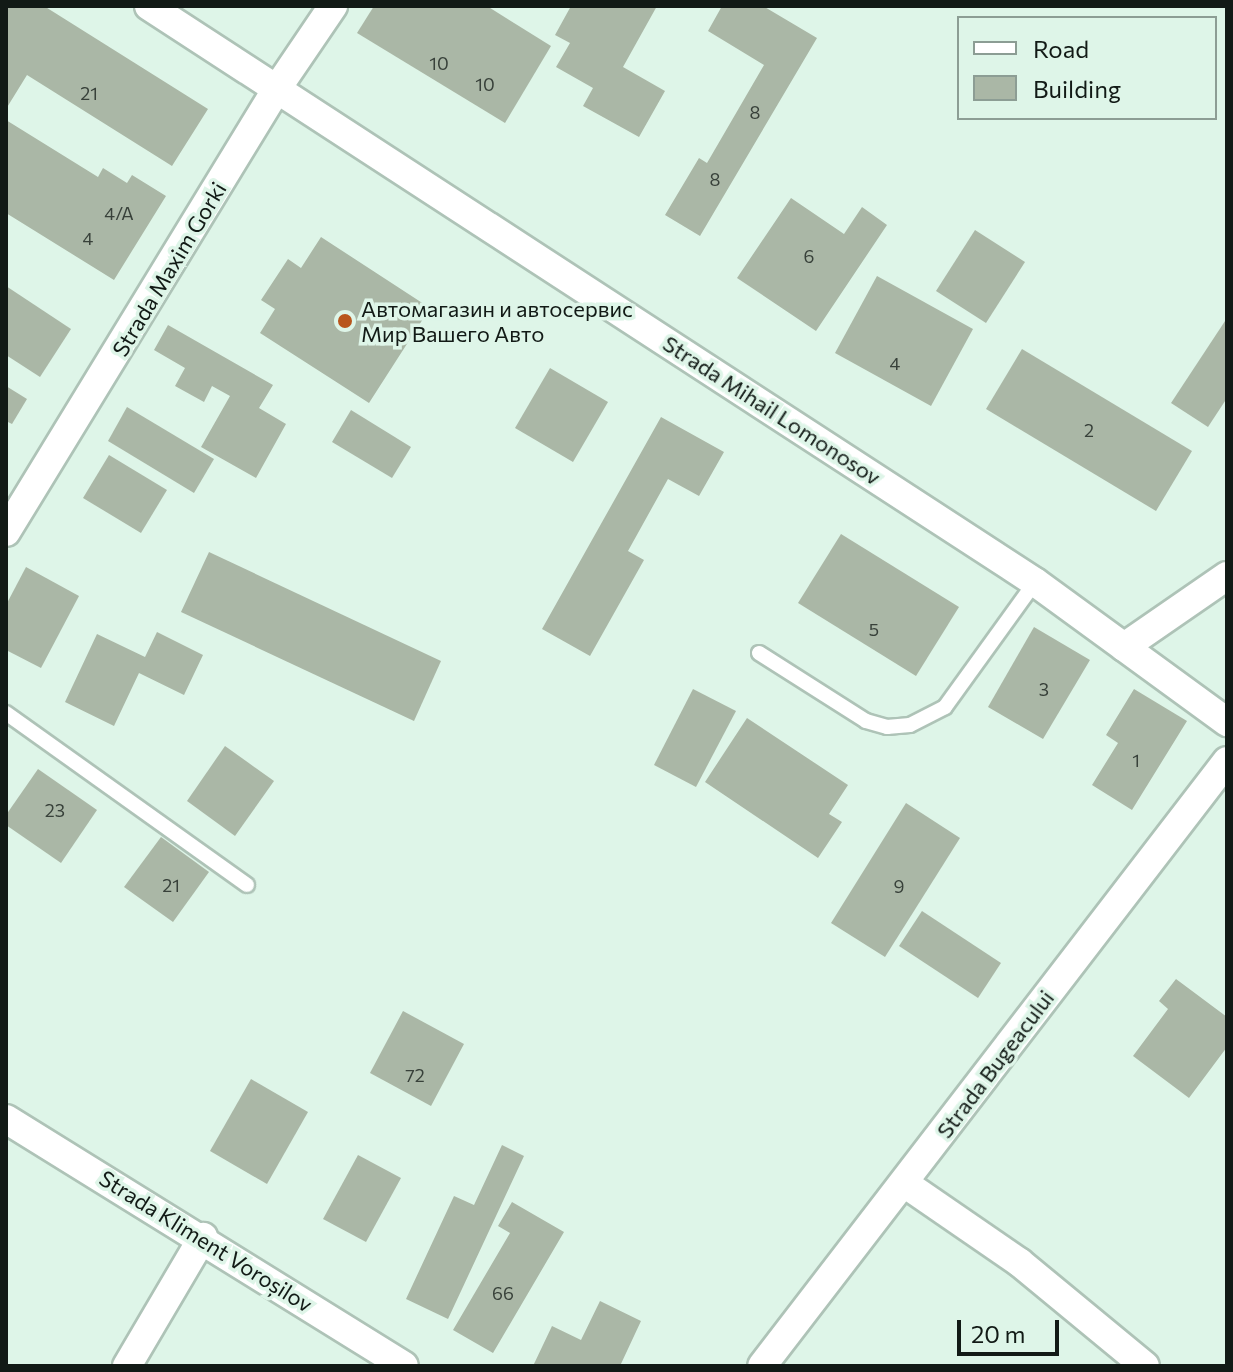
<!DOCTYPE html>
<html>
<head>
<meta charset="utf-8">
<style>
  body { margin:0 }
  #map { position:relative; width:1233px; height:1372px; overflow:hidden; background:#def5e8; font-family:Commissioner,sans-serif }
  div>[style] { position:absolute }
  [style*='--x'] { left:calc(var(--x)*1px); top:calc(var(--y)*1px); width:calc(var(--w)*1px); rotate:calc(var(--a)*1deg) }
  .building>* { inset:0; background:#aab7a6 }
  .roads { filter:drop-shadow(2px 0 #aec3b7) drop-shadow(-2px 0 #aec3b7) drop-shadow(0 2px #aec3b7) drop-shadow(0 -2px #aec3b7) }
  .service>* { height:14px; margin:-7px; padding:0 7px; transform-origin:7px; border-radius:7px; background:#fff }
  .minor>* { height:28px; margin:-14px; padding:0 14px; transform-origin:14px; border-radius:14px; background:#fff }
  .dots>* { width:22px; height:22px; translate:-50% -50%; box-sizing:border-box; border:4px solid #def5e8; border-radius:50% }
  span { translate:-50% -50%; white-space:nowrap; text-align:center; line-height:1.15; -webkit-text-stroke:7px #def5e8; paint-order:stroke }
  .number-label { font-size:18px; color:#38413a }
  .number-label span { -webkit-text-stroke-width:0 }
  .street-label { font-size:22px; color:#121a16 }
  .poi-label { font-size:22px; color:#121a16 }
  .left { translate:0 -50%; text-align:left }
  .frame { position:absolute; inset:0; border:8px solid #121a16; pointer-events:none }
  .legend { position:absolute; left:957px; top:16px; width:260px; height:104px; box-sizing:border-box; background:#def5e8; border:2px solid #8c9d94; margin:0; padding:10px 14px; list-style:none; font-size:24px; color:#121a16 }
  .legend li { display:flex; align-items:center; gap:16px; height:40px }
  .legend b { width:40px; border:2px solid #8c9d94 }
  .scale { position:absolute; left:957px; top:1320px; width:102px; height:36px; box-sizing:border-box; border:4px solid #121a16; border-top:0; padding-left:10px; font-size:24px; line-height:28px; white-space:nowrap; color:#121a16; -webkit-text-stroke:6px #def5e8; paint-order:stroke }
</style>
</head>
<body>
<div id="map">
  <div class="building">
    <div style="clip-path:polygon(6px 6px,44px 6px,208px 109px,172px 166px,27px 75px,6px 109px)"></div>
    <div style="clip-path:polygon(374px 6px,487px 6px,551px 46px,505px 123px,357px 33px)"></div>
    <div style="clip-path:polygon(571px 6px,657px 6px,623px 67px,665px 91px,639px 137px,583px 106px,593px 88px,556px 67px,570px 43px,555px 35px)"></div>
    <div style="clip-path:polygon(722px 6px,763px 6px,817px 38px,700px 236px,665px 215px,699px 158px,707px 163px,764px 65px,708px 31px)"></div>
    <div style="clip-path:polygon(6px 120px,98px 177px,103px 168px,127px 183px,132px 175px,166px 196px,114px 280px,6px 213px)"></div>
    <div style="clip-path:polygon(791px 198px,844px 234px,862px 207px,887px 225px,816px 331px,737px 278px)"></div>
    <div style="clip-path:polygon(975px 230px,1025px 262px,986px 323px,936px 291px)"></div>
    <div style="clip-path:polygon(321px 237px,430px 308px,369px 403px,260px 333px,275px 309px,261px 300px,288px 259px,301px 268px)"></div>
    <div style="clip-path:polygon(877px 276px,973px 329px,931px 406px,835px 353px)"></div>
    <div style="clip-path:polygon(6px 286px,71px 329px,40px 377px,6px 355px)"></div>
    <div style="clip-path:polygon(1227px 318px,1227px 398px,1208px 427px,1171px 403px)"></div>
    <div style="clip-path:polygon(168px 325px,273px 385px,259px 408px,286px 424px,256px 478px,201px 447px,230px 396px,212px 386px,204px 402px,175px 386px,185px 368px,154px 350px)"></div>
    <div style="clip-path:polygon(1022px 349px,1192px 451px,1156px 511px,986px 409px)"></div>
    <div style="clip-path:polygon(550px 368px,608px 402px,573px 462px,515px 428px)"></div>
    <div style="clip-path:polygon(6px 386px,27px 399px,12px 424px,6px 421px)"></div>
    <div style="clip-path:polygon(127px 407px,214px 459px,194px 493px,108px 441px)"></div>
    <div style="clip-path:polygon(351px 410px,411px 447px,392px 478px,332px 442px)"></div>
    <div style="clip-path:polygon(661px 417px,724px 452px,699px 496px,668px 479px,628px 551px,644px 560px,590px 656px,542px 629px)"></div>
    <div style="clip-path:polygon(109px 455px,167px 490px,141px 533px,83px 498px)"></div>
    <div style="clip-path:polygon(841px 534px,959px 607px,916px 676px,798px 603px)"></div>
    <div style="clip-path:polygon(209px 552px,441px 661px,414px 721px,181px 612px)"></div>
    <div style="clip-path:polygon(26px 567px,79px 596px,41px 668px,6px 650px,6px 605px)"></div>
    <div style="clip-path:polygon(1034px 627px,1090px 660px,1043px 739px,988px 707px)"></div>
    <div style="clip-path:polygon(157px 632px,203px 655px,184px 695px,139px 673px,114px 726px,65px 702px,97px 634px,145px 657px)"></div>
    <div style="clip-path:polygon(693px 689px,736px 711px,696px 787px,654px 765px)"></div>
    <div style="clip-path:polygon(1134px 689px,1187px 721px,1132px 810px,1092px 785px,1118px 743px,1106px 735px)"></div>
    <div style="clip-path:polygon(747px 718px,848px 785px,829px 814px,842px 822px,818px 858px,705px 782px)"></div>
    <div style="clip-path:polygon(225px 746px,274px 781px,235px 836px,187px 801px)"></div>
    <div style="clip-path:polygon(38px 769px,97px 810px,61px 863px,6px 825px,6px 815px)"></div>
    <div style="clip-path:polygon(906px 803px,960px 838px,885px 957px,831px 923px)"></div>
    <div style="clip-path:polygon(161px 837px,209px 872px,173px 922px,124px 887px)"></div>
    <div style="clip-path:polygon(922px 911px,1001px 963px,978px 998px,899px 946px)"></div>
    <div style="clip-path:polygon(1176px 979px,1227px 1017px,1227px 1047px,1189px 1098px,1133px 1056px,1168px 1009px,1159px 1001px)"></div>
    <div style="clip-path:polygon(403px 1011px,464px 1044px,431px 1106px,370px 1073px)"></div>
    <div style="clip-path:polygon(251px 1079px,308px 1112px,267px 1184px,210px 1151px)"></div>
    <div style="clip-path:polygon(502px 1145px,524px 1156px,448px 1319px,406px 1299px,454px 1196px,474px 1205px)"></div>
    <div style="clip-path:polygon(358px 1155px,401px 1178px,366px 1242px,323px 1219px)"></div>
    <div style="clip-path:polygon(512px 1202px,564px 1232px,493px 1353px,453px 1330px,510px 1233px,498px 1226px)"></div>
    <div style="clip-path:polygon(600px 1301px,641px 1321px,620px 1366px,533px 1366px,552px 1326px,581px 1340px)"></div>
  </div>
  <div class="roads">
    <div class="service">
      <div style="--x:759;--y:653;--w:127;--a:32.4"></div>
      <div style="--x:866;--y:721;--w:22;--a:16"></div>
      <div style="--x:887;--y:727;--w:23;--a:-5"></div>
      <div style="--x:910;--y:725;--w:39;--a:-27"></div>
      <div style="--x:945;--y:707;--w:154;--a:-54.2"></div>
      <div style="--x:6;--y:713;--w:296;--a:35.5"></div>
    </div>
    <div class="minor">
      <div style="--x:149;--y:6;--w:1057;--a:33.03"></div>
      <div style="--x:1035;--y:582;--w:238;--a:36.1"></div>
      <div style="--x:6;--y:532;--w:522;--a:-58.57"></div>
      <div style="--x:278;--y:87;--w:98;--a:-55.8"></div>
      <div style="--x:1124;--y:647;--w:125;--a:-34.6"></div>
      <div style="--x:6;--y:1119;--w:468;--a:31.8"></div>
      <div style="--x:904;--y:1183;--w:140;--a:34.5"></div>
      <div style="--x:1019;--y:1262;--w:163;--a:39.5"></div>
      <div style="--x:127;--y:1366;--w:150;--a:-59.5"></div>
      <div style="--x:762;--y:1366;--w:763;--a:-52.45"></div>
    </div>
  </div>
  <div class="dots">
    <div style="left:345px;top:321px;background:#b9561d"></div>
  </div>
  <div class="number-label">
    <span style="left:439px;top:63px">10</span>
    <span style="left:485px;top:84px">10</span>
    <span style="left:89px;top:93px">21</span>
    <span style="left:755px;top:112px">8</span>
    <span style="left:715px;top:179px">8</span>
    <span style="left:119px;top:213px">4/A</span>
    <span style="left:88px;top:238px">4</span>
    <span style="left:809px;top:256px">6</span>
    <span style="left:895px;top:363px">4</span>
    <span style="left:1089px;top:430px">2</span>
    <span style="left:874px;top:629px">5</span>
    <span style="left:1044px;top:689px">3</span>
    <span style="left:1136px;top:760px">1</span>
    <span style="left:55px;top:810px">23</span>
    <span style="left:171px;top:885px">21</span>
    <span style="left:899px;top:886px">9</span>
    <span style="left:415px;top:1075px">72</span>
    <span style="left:503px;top:1293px">66</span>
  </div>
  <div class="street-label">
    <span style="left:169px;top:269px;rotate:-59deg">Strada Maxim Gorki</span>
    <span style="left:772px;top:410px;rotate:33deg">Strada Mihail Lomonosov</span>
    <span style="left:995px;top:1064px;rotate:-53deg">Strada Bugeacului</span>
    <span style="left:206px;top:1241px;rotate:32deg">Strada Kliment Voroșilov</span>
  </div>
  <div class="poi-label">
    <span class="left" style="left:361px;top:321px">Автомагазин и автосервис<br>Мир Вашего Авто</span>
  </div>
  <div class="frame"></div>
  <ul class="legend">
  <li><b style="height:10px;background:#fff"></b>Road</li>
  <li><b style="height:22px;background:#aab7a6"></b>Building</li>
  </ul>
  <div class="scale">20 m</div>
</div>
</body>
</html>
